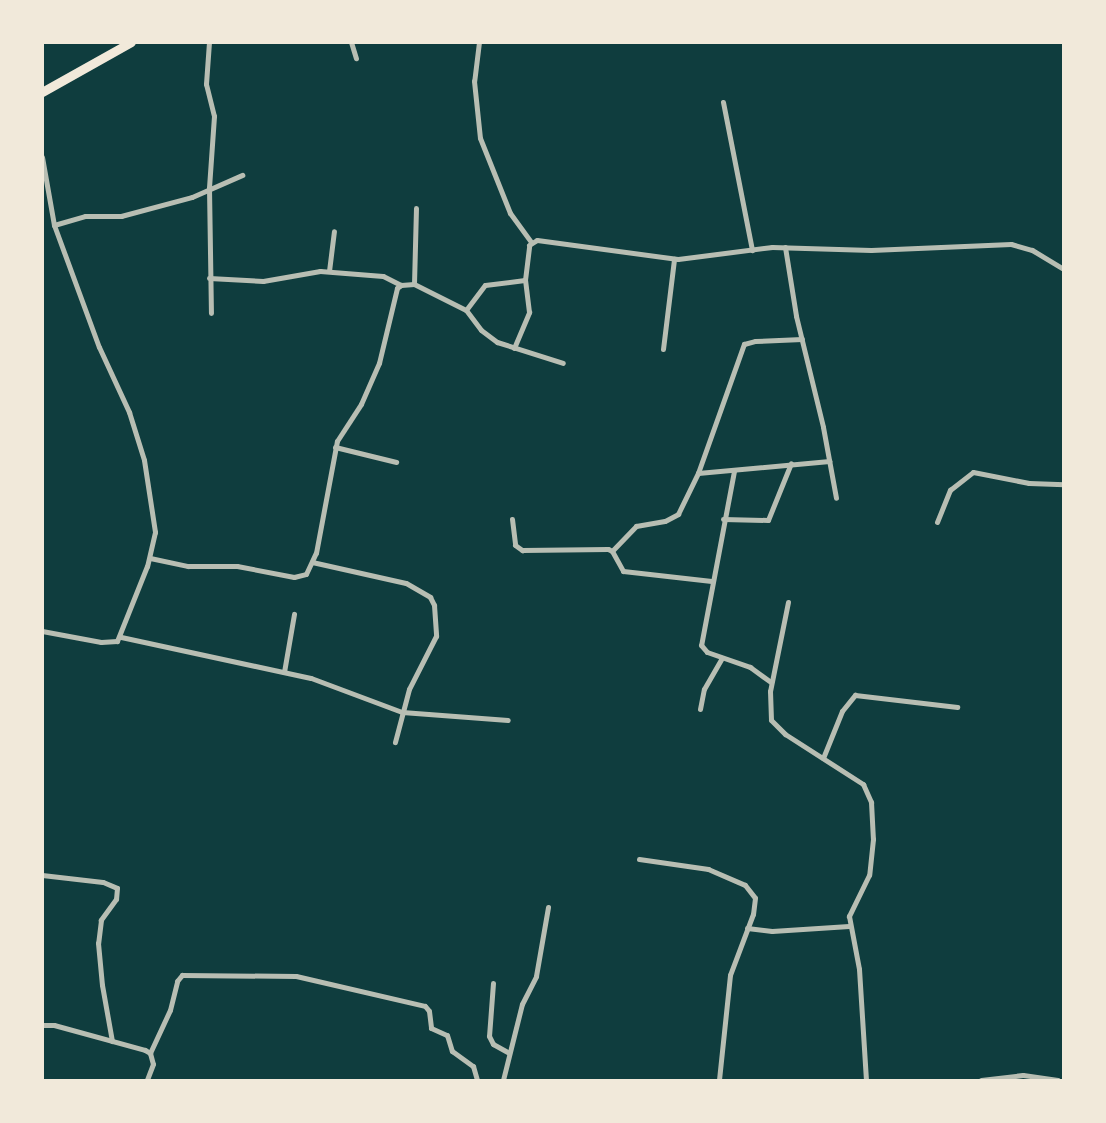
<!DOCTYPE html>
<html>
<head>
<meta charset="utf-8">
<style>
  body { margin:0 }
  #map { position:relative; width:1106px; height:1123px; overflow:hidden; background:#0f3d3e; font-family:Inter,sans-serif }
  div>[style] { position:absolute }
  [style*='--x'] { left:calc(var(--x)*1px); top:calc(var(--y)*1px); width:calc(var(--w)*1px); rotate:calc(var(--a)*1deg) }
  .minor>* { height:5px; margin:-2.5px; padding:0 2.5px; transform-origin:2.5px; border-radius:2.5px; background:#b8beb3 }
  .secondary>* { height:9px; margin:-4.5px; padding:0 4.5px; transform-origin:4.5px; border-radius:4.5px; background:#f1e9da }
  span { translate:-50% -50%; white-space:nowrap; text-align:center; line-height:1.15; -webkit-text-stroke:5px #f1e9da; paint-order:stroke }
  .frame { position:absolute; inset:0; border:44px solid #f1e9da; pointer-events:none }
</style>
</head>
<body>
<div id="map">
  <div class="minor">
    <div style="--x:209;--y:42;--w:42;--a:94.1"></div>
    <div style="--x:206;--y:84;--w:33;--a:76"></div>
    <div style="--x:214;--y:116;--w:72;--a:94"></div>
    <div style="--x:209;--y:188;--w:125;--a:89.1"></div>
    <div style="--x:351;--y:42;--w:17;--a:73"></div>
    <div style="--x:479;--y:42;--w:39;--a:97"></div>
    <div style="--x:474;--y:81;--w:57;--a:84"></div>
    <div style="--x:480;--y:138;--w:81;--a:68.2"></div>
    <div style="--x:510;--y:213;--w:36;--a:54"></div>
    <div style="--x:723;--y:102;--w:151;--a:78.9"></div>
    <div style="--x:42;--y:157;--w:69;--a:80"></div>
    <div style="--x:54;--y:225;--w:130;--a:69.8"></div>
    <div style="--x:99;--y:347;--w:72;--a:65.2"></div>
    <div style="--x:129;--y:412;--w:50;--a:72.6"></div>
    <div style="--x:144;--y:460;--w:73;--a:81.3"></div>
    <div style="--x:155;--y:532;--w:35;--a:103"></div>
    <div style="--x:147;--y:566;--w:81;--a:111.8"></div>
    <div style="--x:117;--y:641;--w:16;--a:176"></div>
    <div style="--x:101;--y:642;--w:60;--a:-169.4"></div>
    <div style="--x:54;--y:225;--w:32;--a:-16"></div>
    <div style="--x:85;--y:216;--w:36;--a:0"></div>
    <div style="--x:121;--y:216;--w:73;--a:-15"></div>
    <div style="--x:192;--y:197;--w:55;--a:-23.7"></div>
    <div style="--x:785;--y:247;--w:70;--a:80.9"></div>
    <div style="--x:796;--y:316;--w:114;--a:76.3"></div>
    <div style="--x:823;--y:427;--w:72;--a:79.6"></div>
    <div style="--x:329;--y:271;--w:40;--a:-82.9"></div>
    <div style="--x:209;--y:278;--w:54;--a:3.2"></div>
    <div style="--x:263;--y:281;--w:58;--a:-10"></div>
    <div style="--x:320;--y:271;--w:63;--a:4.5"></div>
    <div style="--x:383;--y:276;--w:20;--a:27"></div>
    <div style="--x:414;--y:284;--w:76;--a:-88.5"></div>
    <div style="--x:466;--y:310;--w:25;--a:53"></div>
    <div style="--x:481;--y:330;--w:20;--a:37"></div>
    <div style="--x:497;--y:342;--w:69;--a:17.7"></div>
    <div style="--x:514;--y:348;--w:39;--a:-67"></div>
    <div style="--x:529;--y:312;--w:32;--a:-97"></div>
    <div style="--x:663;--y:349;--w:91;--a:-83"></div>
    <div style="--x:335;--y:447;--w:63;--a:13.8"></div>
    <div style="--x:734;--y:471;--w:177;--a:100.7"></div>
    <div style="--x:701;--y:645;--w:9;--a:49"></div>
    <div style="--x:707;--y:652;--w:46;--a:19.2"></div>
    <div style="--x:750;--y:667;--w:26;--a:36"></div>
    <div style="--x:698;--y:473;--w:132;--a:-5.2"></div>
    <div style="--x:512;--y:519;--w:26;--a:83"></div>
    <div style="--x:515;--y:545;--w:9;--a:36"></div>
    <div style="--x:522;--y:550;--w:86;--a:-0.7"></div>
    <div style="--x:608;--y:549;--w:4;--a:27"></div>
    <div style="--x:612;--y:551;--w:23;--a:61"></div>
    <div style="--x:623;--y:571;--w:89;--a:6.5"></div>
    <div style="--x:723;--y:519;--w:45;--a:1.3"></div>
    <div style="--x:768;--y:520;--w:61;--a:-68"></div>
    <div style="--x:937;--y:522;--w:35;--a:-68"></div>
    <div style="--x:950;--y:490;--w:29;--a:-38"></div>
    <div style="--x:973;--y:472;--w:57;--a:11.1"></div>
    <div style="--x:1029;--y:483;--w:35;--a:2"></div>
    <div style="--x:612;--y:551;--w:35;--a:-46"></div>
    <div style="--x:636;--y:526;--w:29;--a:-10"></div>
    <div style="--x:665;--y:521;--w:15;--a:-28"></div>
    <div style="--x:678;--y:514;--w:46;--a:-64"></div>
    <div style="--x:698;--y:473;--w:137;--a:-70.4"></div>
    <div style="--x:744;--y:344;--w:11;--a:-15"></div>
    <div style="--x:755;--y:341;--w:47;--a:-2.4"></div>
    <div style="--x:150;--y:558;--w:39;--a:12"></div>
    <div style="--x:188;--y:566;--w:49;--a:0"></div>
    <div style="--x:237;--y:566;--w:58;--a:10.9"></div>
    <div style="--x:294;--y:577;--w:12;--a:-14"></div>
    <div style="--x:306;--y:574;--w:23;--a:-65"></div>
    <div style="--x:316;--y:553;--w:114;--a:-79.4"></div>
    <div style="--x:337;--y:441;--w:44;--a:-57"></div>
    <div style="--x:361;--y:404;--w:45;--a:-66.3"></div>
    <div style="--x:379;--y:363;--w:77;--a:-76.5"></div>
    <div style="--x:397;--y:288;--w:5;--a:-37"></div>
    <div style="--x:401;--y:285;--w:13;--a:-4"></div>
    <div style="--x:414;--y:284;--w:58;--a:26.6"></div>
    <div style="--x:466;--y:310;--w:31;--a:-53"></div>
    <div style="--x:485;--y:285;--w:40;--a:-7.1"></div>
    <div style="--x:525;--y:280;--w:35;--a:-83"></div>
    <div style="--x:529;--y:245;--w:9;--a:-32"></div>
    <div style="--x:537;--y:240;--w:142;--a:7.7"></div>
    <div style="--x:678;--y:259;--w:95;--a:-7.3"></div>
    <div style="--x:772;--y:247;--w:99;--a:1.7"></div>
    <div style="--x:871;--y:250;--w:140;--a:-2.5"></div>
    <div style="--x:1011;--y:244;--w:22;--a:16"></div>
    <div style="--x:1032;--y:250;--w:37;--a:31"></div>
    <div style="--x:312;--y:562;--w:96;--a:12.6"></div>
    <div style="--x:406;--y:583;--w:28;--a:30"></div>
    <div style="--x:430;--y:597;--w:9;--a:63"></div>
    <div style="--x:434;--y:605;--w:31;--a:86"></div>
    <div style="--x:436;--y:636;--w:59;--a:117"></div>
    <div style="--x:409;--y:689;--w:55;--a:104.8"></div>
    <div style="--x:788;--y:602;--w:91;--a:101.4"></div>
    <div style="--x:770;--y:691;--w:29;--a:88"></div>
    <div style="--x:771;--y:720;--w:20;--a:45"></div>
    <div style="--x:785;--y:734;--w:93;--a:32.7"></div>
    <div style="--x:863;--y:784;--w:20;--a:66"></div>
    <div style="--x:871;--y:802;--w:37;--a:87"></div>
    <div style="--x:873;--y:839;--w:36;--a:96"></div>
    <div style="--x:869;--y:875;--w:46;--a:116"></div>
    <div style="--x:849;--y:916;--w:54;--a:79.3"></div>
    <div style="--x:859;--y:969;--w:111;--a:86.4"></div>
    <div style="--x:121;--y:637;--w:194;--a:12.2"></div>
    <div style="--x:311;--y:678;--w:97;--a:20.5"></div>
    <div style="--x:402;--y:712;--w:106;--a:4.3"></div>
    <div style="--x:284;--y:672;--w:59;--a:-80.2"></div>
    <div style="--x:700;--y:709;--w:20;--a:-79"></div>
    <div style="--x:704;--y:689;--w:36;--a:-60"></div>
    <div style="--x:823;--y:758;--w:51;--a:-68"></div>
    <div style="--x:842;--y:711;--w:21;--a:-51"></div>
    <div style="--x:855;--y:695;--w:103;--a:6.7"></div>
    <div style="--x:639;--y:859;--w:70;--a:8.2"></div>
    <div style="--x:708;--y:869;--w:40;--a:23.4"></div>
    <div style="--x:745;--y:885;--w:16;--a:52"></div>
    <div style="--x:755;--y:898;--w:16;--a:97"></div>
    <div style="--x:753;--y:914;--w:65;--a:110.7"></div>
    <div style="--x:730;--y:975;--w:106;--a:96"></div>
    <div style="--x:42;--y:875;--w:61;--a:6.5"></div>
    <div style="--x:103;--y:882;--w:15;--a:23"></div>
    <div style="--x:117;--y:888;--w:11;--a:95"></div>
    <div style="--x:116;--y:899;--w:26;--a:126"></div>
    <div style="--x:101;--y:920;--w:23;--a:97"></div>
    <div style="--x:98;--y:943;--w:42;--a:84.6"></div>
    <div style="--x:102;--y:985;--w:57;--a:79.9"></div>
    <div style="--x:747;--y:928;--w:25;--a:7"></div>
    <div style="--x:772;--y:931;--w:77;--a:-3.7"></div>
    <div style="--x:493;--y:983;--w:53;--a:94.3"></div>
    <div style="--x:489;--y:1036;--w:9;--a:63"></div>
    <div style="--x:493;--y:1044;--w:18;--a:29"></div>
    <div style="--x:42;--y:1025;--w:12;--a:0"></div>
    <div style="--x:54;--y:1025;--w:94;--a:15.4"></div>
    <div style="--x:145;--y:1050;--w:6;--a:31"></div>
    <div style="--x:150;--y:1053;--w:11;--a:75"></div>
    <div style="--x:153;--y:1064;--w:17;--a:111"></div>
    <div style="--x:150;--y:1053;--w:47;--a:-65.1"></div>
    <div style="--x:170;--y:1010;--w:30;--a:-76"></div>
    <div style="--x:177;--y:981;--w:8;--a:-50"></div>
    <div style="--x:182;--y:975;--w:114;--a:0.5"></div>
    <div style="--x:296;--y:976;--w:132;--a:13.1"></div>
    <div style="--x:425;--y:1006;--w:6;--a:51"></div>
    <div style="--x:429;--y:1011;--w:17;--a:83"></div>
    <div style="--x:431;--y:1028;--w:17;--a:24"></div>
    <div style="--x:447;--y:1035;--w:17;--a:73"></div>
    <div style="--x:452;--y:1051;--w:26;--a:36"></div>
    <div style="--x:473;--y:1066;--w:15;--a:74"></div>
    <div style="--x:503;--y:1080;--w:78;--a:-76"></div>
    <div style="--x:522;--y:1004;--w:31;--a:-63"></div>
    <div style="--x:536;--y:976;--w:70;--a:-80.1"></div>
    <div style="--x:981;--y:1080;--w:42;--a:-6.8"></div>
    <div style="--x:1023;--y:1075;--w:35;--a:8"></div>
  </div>
  <div class="secondary">
    <div style="--x:42;--y:92;--w:102;--a:-29.3"></div>
  </div>
  <div class="frame"></div>
</div>
</body>
</html>
